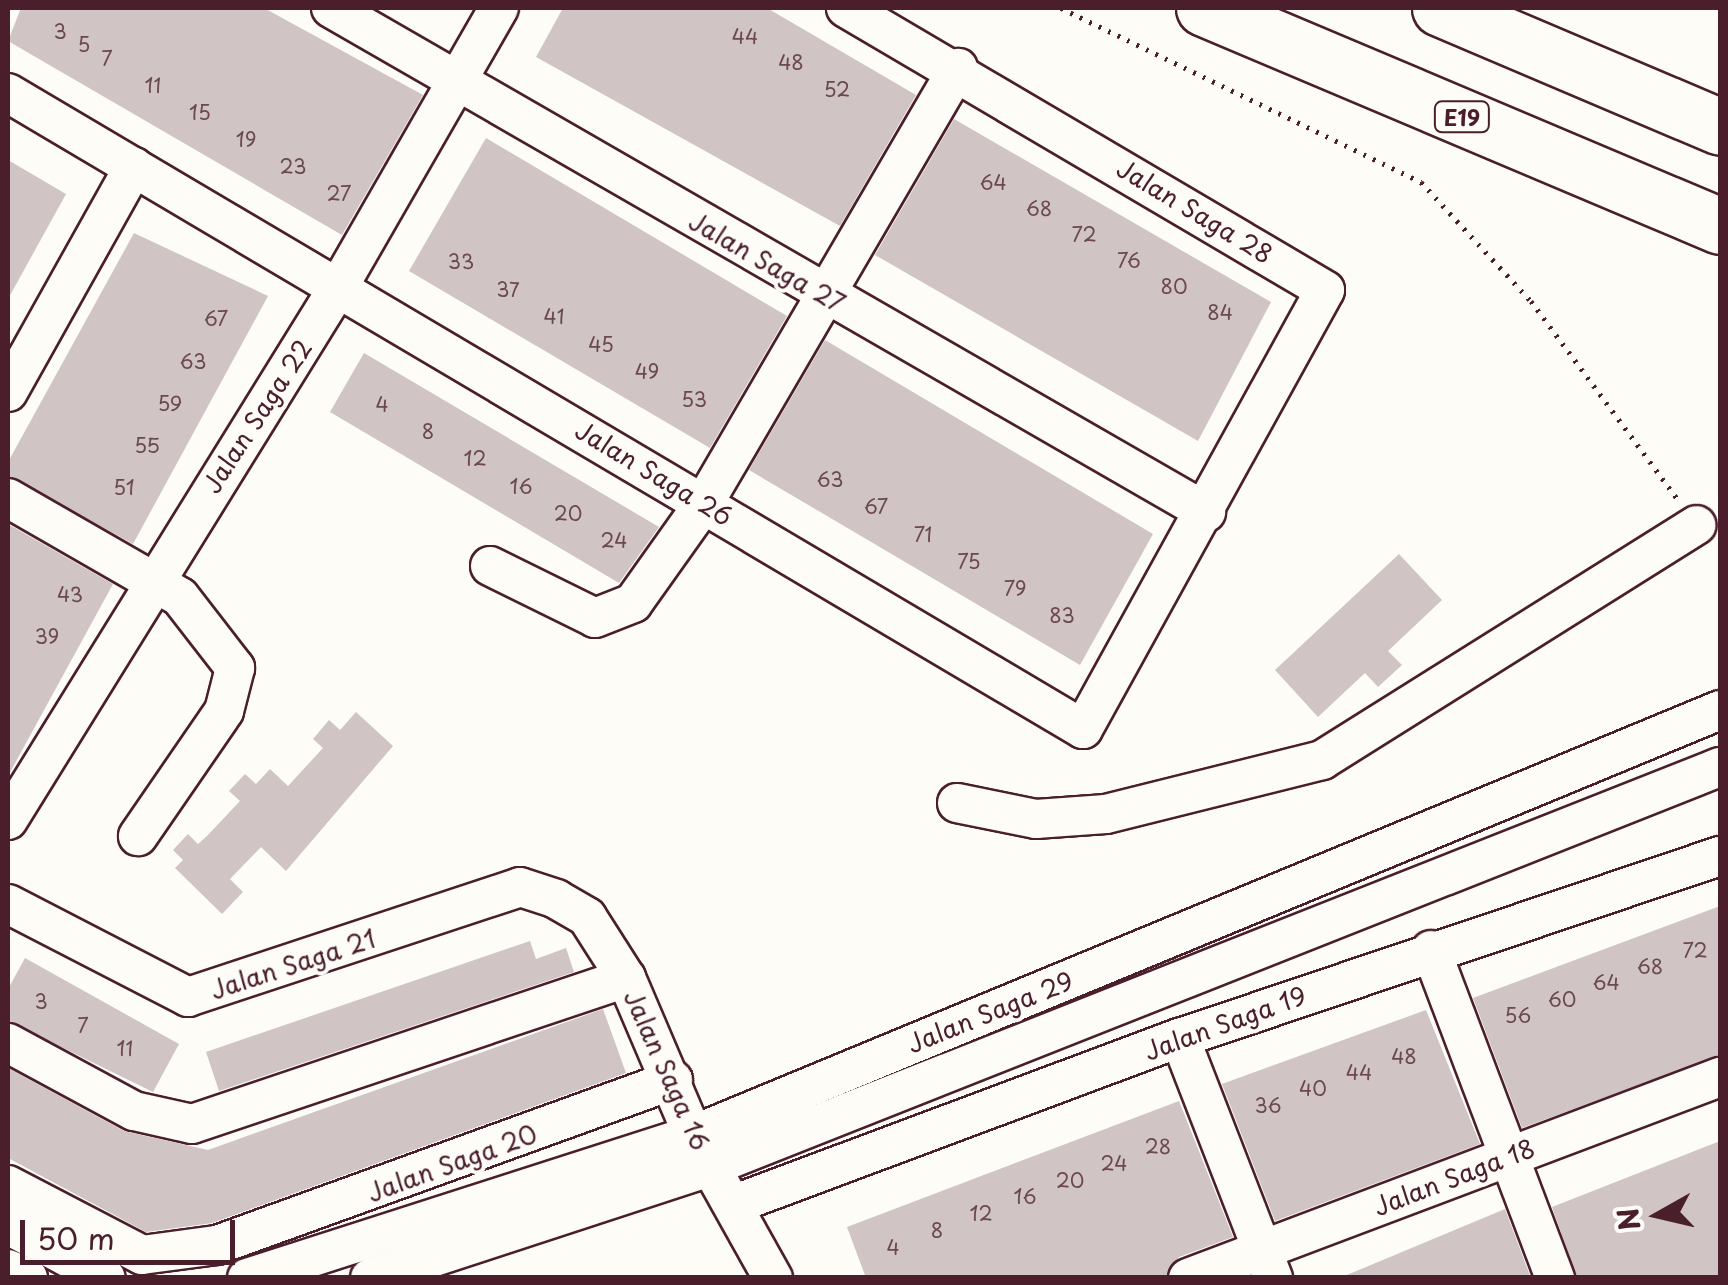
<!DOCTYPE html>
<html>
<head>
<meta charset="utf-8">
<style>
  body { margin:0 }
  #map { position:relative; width:1728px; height:1285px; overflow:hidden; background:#fdfcf7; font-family:"Playpen Sans",sans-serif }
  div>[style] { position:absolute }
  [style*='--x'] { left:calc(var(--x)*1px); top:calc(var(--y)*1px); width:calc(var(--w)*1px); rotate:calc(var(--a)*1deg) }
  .building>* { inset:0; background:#d0c5c4 }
  .path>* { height:5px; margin-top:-2.5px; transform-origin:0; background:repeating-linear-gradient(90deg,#4a1f2b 0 2.5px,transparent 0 10.5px) }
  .roads { filter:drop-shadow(2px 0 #4a1f2b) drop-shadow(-2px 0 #4a1f2b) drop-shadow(0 2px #4a1f2b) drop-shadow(0 -2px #4a1f2b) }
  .minor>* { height:38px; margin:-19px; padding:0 19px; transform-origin:19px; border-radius:19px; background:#fdfcf7 }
  .highway>* { height:55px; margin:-27.5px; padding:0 27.5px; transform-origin:27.5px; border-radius:27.5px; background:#fdfcf7 }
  span { translate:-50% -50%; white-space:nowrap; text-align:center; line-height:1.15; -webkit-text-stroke:8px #fdfcf7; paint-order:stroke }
  .number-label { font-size:20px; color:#6c4851 }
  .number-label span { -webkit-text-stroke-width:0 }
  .shield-label span { padding:2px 8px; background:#fdfcf7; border:2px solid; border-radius:8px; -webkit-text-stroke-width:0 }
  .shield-label { font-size:22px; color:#4a1f2b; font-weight:700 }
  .street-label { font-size:25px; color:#4a1f2b }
  .frame { position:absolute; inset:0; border:10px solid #4a1f2b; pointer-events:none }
  .north { position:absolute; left:1608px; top:1165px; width:100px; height:100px; -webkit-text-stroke:8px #fdfcf7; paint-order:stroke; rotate:262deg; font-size:28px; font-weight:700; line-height:40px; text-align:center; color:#4a1f2b }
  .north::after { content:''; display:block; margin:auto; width:35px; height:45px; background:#4a1f2b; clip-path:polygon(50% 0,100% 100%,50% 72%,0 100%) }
  .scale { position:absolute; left:20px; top:1220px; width:215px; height:45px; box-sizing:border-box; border:5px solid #4a1f2b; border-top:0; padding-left:12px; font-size:30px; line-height:35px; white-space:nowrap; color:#4a1f2b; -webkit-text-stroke:8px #fdfcf7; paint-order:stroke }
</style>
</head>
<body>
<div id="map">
  <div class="building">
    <div style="clip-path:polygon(21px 8px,264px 8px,423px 95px,342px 235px,8px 41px)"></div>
    <div style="clip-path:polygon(563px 8px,767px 8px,916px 95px,840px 226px,536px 57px)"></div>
    <div style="clip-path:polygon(954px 119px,1271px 302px,1198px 441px,875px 255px)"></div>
    <div style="clip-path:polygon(486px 138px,787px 316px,710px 448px,409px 271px)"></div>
    <div style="clip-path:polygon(8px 160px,66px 194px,8px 299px)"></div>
    <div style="clip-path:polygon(134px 233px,268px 296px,133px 544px,8px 476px,8px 462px)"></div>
    <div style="clip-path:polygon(825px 340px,1153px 534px,1080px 665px,749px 470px)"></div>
    <div style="clip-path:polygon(364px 353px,659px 527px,619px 583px,330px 412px)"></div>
    <div style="clip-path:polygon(8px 524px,113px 584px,8px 776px)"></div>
    <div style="clip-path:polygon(1399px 554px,1442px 600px,1388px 651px,1402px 665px,1378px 687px,1365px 673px,1318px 717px,1275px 670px)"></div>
    <div style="clip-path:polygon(356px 712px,393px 746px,286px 871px,261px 847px,230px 879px,243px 892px,222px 914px,175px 868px,183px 860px,173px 850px,188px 834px,198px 844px,207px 836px,240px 801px,229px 791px,245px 774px,256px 784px,270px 769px,288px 786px,323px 748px,313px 739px,329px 720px,340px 730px)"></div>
    <div style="clip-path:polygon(1720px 906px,1720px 1055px,1522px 1128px,1473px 998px)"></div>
    <div style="clip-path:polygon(530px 941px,536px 959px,566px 948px,574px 972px,219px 1091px,206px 1052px)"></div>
    <div style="clip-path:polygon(25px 958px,179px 1044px,153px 1092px,8px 1021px,8px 989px)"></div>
    <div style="clip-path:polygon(603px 1009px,626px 1073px,212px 1223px,146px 1232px,8px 1158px,8px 1068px,124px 1131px,208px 1150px)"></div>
    <div style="clip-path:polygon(1426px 1010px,1480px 1144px,1275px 1221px,1222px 1084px)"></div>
    <div style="clip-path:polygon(1179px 1101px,1233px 1237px,1179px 1257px,1166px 1276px,866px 1278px,847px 1227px)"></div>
    <div style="clip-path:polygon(1720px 1141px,1720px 1278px,1577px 1278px,1552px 1207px)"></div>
    <div style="clip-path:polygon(1505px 1209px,1531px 1278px,1342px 1278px,1342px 1277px)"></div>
  </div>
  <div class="path">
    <div style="--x:1061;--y:8;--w:400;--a:25.8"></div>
    <div style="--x:1421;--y:182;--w:162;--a:47.3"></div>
    <div style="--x:1531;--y:301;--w:245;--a:53.5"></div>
  </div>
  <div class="roads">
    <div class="minor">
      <div style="--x:331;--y:8;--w:1010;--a:29.94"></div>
      <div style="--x:8;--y:93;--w:1249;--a:30.61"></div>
      <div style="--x:1083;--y:729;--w:501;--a:-61.13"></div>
      <div style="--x:1325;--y:290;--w:556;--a:-149.51"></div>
      <div style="--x:8;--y:392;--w:258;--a:-60.8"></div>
      <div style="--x:8;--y:498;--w:198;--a:29.9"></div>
      <div style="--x:180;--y:597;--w:90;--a:52.2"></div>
      <div style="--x:235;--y:668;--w:44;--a:104.3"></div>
      <div style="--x:224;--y:711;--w:152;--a:124.5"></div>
      <div style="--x:490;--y:566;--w:117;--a:26.3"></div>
      <div style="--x:595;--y:618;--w:41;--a:-21.5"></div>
      <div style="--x:633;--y:603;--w:123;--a:-54.6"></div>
      <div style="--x:704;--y:503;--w:504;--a:-59.72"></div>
      <div style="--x:957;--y:803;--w:81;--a:11.4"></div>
      <div style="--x:1036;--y:819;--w:70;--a:-4.1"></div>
      <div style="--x:1106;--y:814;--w:223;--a:-14"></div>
      <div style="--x:1322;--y:760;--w:442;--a:-32.1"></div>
      <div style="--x:8;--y:820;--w:628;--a:-58.21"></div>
      <div style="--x:339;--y:286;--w:321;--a:-60.1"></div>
      <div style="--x:8;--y:904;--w:203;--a:27.3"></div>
      <div style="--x:188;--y:997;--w:350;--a:-18.3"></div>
      <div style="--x:520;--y:887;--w:38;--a:18"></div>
      <div style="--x:556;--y:899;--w:36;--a:30"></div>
      <div style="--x:587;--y:917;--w:72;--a:57.4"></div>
      <div style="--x:626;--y:978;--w:171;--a:66.9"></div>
      <div style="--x:693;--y:1135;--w:164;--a:60.8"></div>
      <div style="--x:1431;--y:950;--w:351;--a:69.3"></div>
      <div style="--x:1180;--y:1038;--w:257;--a:68.8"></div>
      <div style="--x:8;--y:1043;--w:143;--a:28.4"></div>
      <div style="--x:134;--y:1111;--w:59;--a:12.6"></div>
      <div style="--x:192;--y:1124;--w:458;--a:-18.6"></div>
      <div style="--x:8;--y:1185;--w:151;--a:27.6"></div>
      <div style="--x:142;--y:1255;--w:76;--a:-7.6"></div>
      <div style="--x:217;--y:1245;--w:485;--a:-19.9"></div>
      <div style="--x:735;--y:1204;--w:475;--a:-20.5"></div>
      <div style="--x:1180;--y:1038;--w:570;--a:-18.63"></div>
      <div style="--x:8;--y:1225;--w:111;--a:28.4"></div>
      <div style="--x:8;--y:1269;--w:22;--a:24"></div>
      <div style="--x:247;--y:1278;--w:468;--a:-17.8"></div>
      <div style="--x:693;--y:1135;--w:1111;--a:-22.48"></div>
      <div style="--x:370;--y:1278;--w:360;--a:-18.1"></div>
      <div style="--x:712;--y:1166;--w:1084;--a:-21.6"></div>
      <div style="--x:1188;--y:1278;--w:569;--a:-20.7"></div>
    </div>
    <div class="highway">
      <div style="--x:1204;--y:8;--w:560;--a:22.9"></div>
      <div style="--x:1440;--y:8;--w:304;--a:23"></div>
    </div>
  </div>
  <div class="number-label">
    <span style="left:60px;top:31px">3</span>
    <span style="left:745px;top:36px">44</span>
    <span style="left:84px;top:44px">5</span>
    <span style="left:107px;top:58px">7</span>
    <span style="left:791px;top:62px">48</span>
    <span style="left:153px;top:85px">11</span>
    <span style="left:837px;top:89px">52</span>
    <span style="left:200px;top:112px">15</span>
    <span style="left:246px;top:139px">19</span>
    <span style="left:293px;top:166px">23</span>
    <span style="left:993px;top:182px">64</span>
    <span style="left:339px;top:193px">27</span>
    <span style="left:1039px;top:208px">68</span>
    <span style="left:1084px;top:234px">72</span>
    <span style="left:1129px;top:260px">76</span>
    <span style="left:461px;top:261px">33</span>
    <span style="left:1174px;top:286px">80</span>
    <span style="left:508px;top:289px">37</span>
    <span style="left:1220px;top:312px">84</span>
    <span style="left:554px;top:316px">41</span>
    <span style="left:216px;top:318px">67</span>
    <span style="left:601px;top:344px">45</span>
    <span style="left:193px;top:361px">63</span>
    <span style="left:647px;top:371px">49</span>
    <span style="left:694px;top:399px">53</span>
    <span style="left:170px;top:403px">59</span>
    <span style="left:382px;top:404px">4</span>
    <span style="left:428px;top:431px">8</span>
    <span style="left:147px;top:445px">55</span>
    <span style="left:475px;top:458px">12</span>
    <span style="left:830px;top:479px">63</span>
    <span style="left:521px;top:486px">16</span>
    <span style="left:124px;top:487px">51</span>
    <span style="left:876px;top:506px">67</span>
    <span style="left:568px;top:513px">20</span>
    <span style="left:923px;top:534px">71</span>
    <span style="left:614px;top:540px">24</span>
    <span style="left:969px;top:561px">75</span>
    <span style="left:1015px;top:588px">79</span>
    <span style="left:70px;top:594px">43</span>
    <span style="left:1062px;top:615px">83</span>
    <span style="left:47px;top:636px">39</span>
    <span style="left:1695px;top:950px">72</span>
    <span style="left:1650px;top:966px">68</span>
    <span style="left:1606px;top:982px">64</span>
    <span style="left:1562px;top:999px">60</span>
    <span style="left:41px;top:1001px">3</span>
    <span style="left:1518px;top:1015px">56</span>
    <span style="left:83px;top:1025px">7</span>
    <span style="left:125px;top:1048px">11</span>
    <span style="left:1404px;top:1056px">48</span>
    <span style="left:1359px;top:1072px">44</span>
    <span style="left:1313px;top:1088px">40</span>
    <span style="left:1268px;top:1105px">36</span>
    <span style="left:1158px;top:1146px">28</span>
    <span style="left:1114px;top:1163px">24</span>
    <span style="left:1070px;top:1180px">20</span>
    <span style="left:1025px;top:1196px">16</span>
    <span style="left:981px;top:1213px">12</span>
    <span style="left:937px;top:1230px">8</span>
    <span style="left:893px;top:1247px">4</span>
  </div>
  <div class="shield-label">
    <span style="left:1462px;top:117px">E19</span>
  </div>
  <div class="street-label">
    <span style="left:1195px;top:211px;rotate:31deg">Jalan Saga 28</span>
    <span style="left:767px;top:262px;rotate:30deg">Jalan Saga 27</span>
    <span style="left:257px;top:416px;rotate:-57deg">Jalan Saga 22</span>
    <span style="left:654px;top:473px;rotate:31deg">Jalan Saga 26</span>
    <span style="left:293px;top:964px;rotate:-18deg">Jalan Saga 21</span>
    <span style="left:990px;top:1012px;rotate:-22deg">Jalan Saga 29</span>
    <span style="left:1225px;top:1023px;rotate:-20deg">Jalan Saga 19</span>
    <span style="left:667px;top:1070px;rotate:66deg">Jalan Saga 16</span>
    <span style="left:452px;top:1163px;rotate:-20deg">Jalan Saga 20</span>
    <span style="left:1454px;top:1177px;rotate:-21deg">Jalan Saga 18</span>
  </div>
  <div class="frame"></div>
  <div class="north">N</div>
  <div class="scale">50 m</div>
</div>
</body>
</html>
